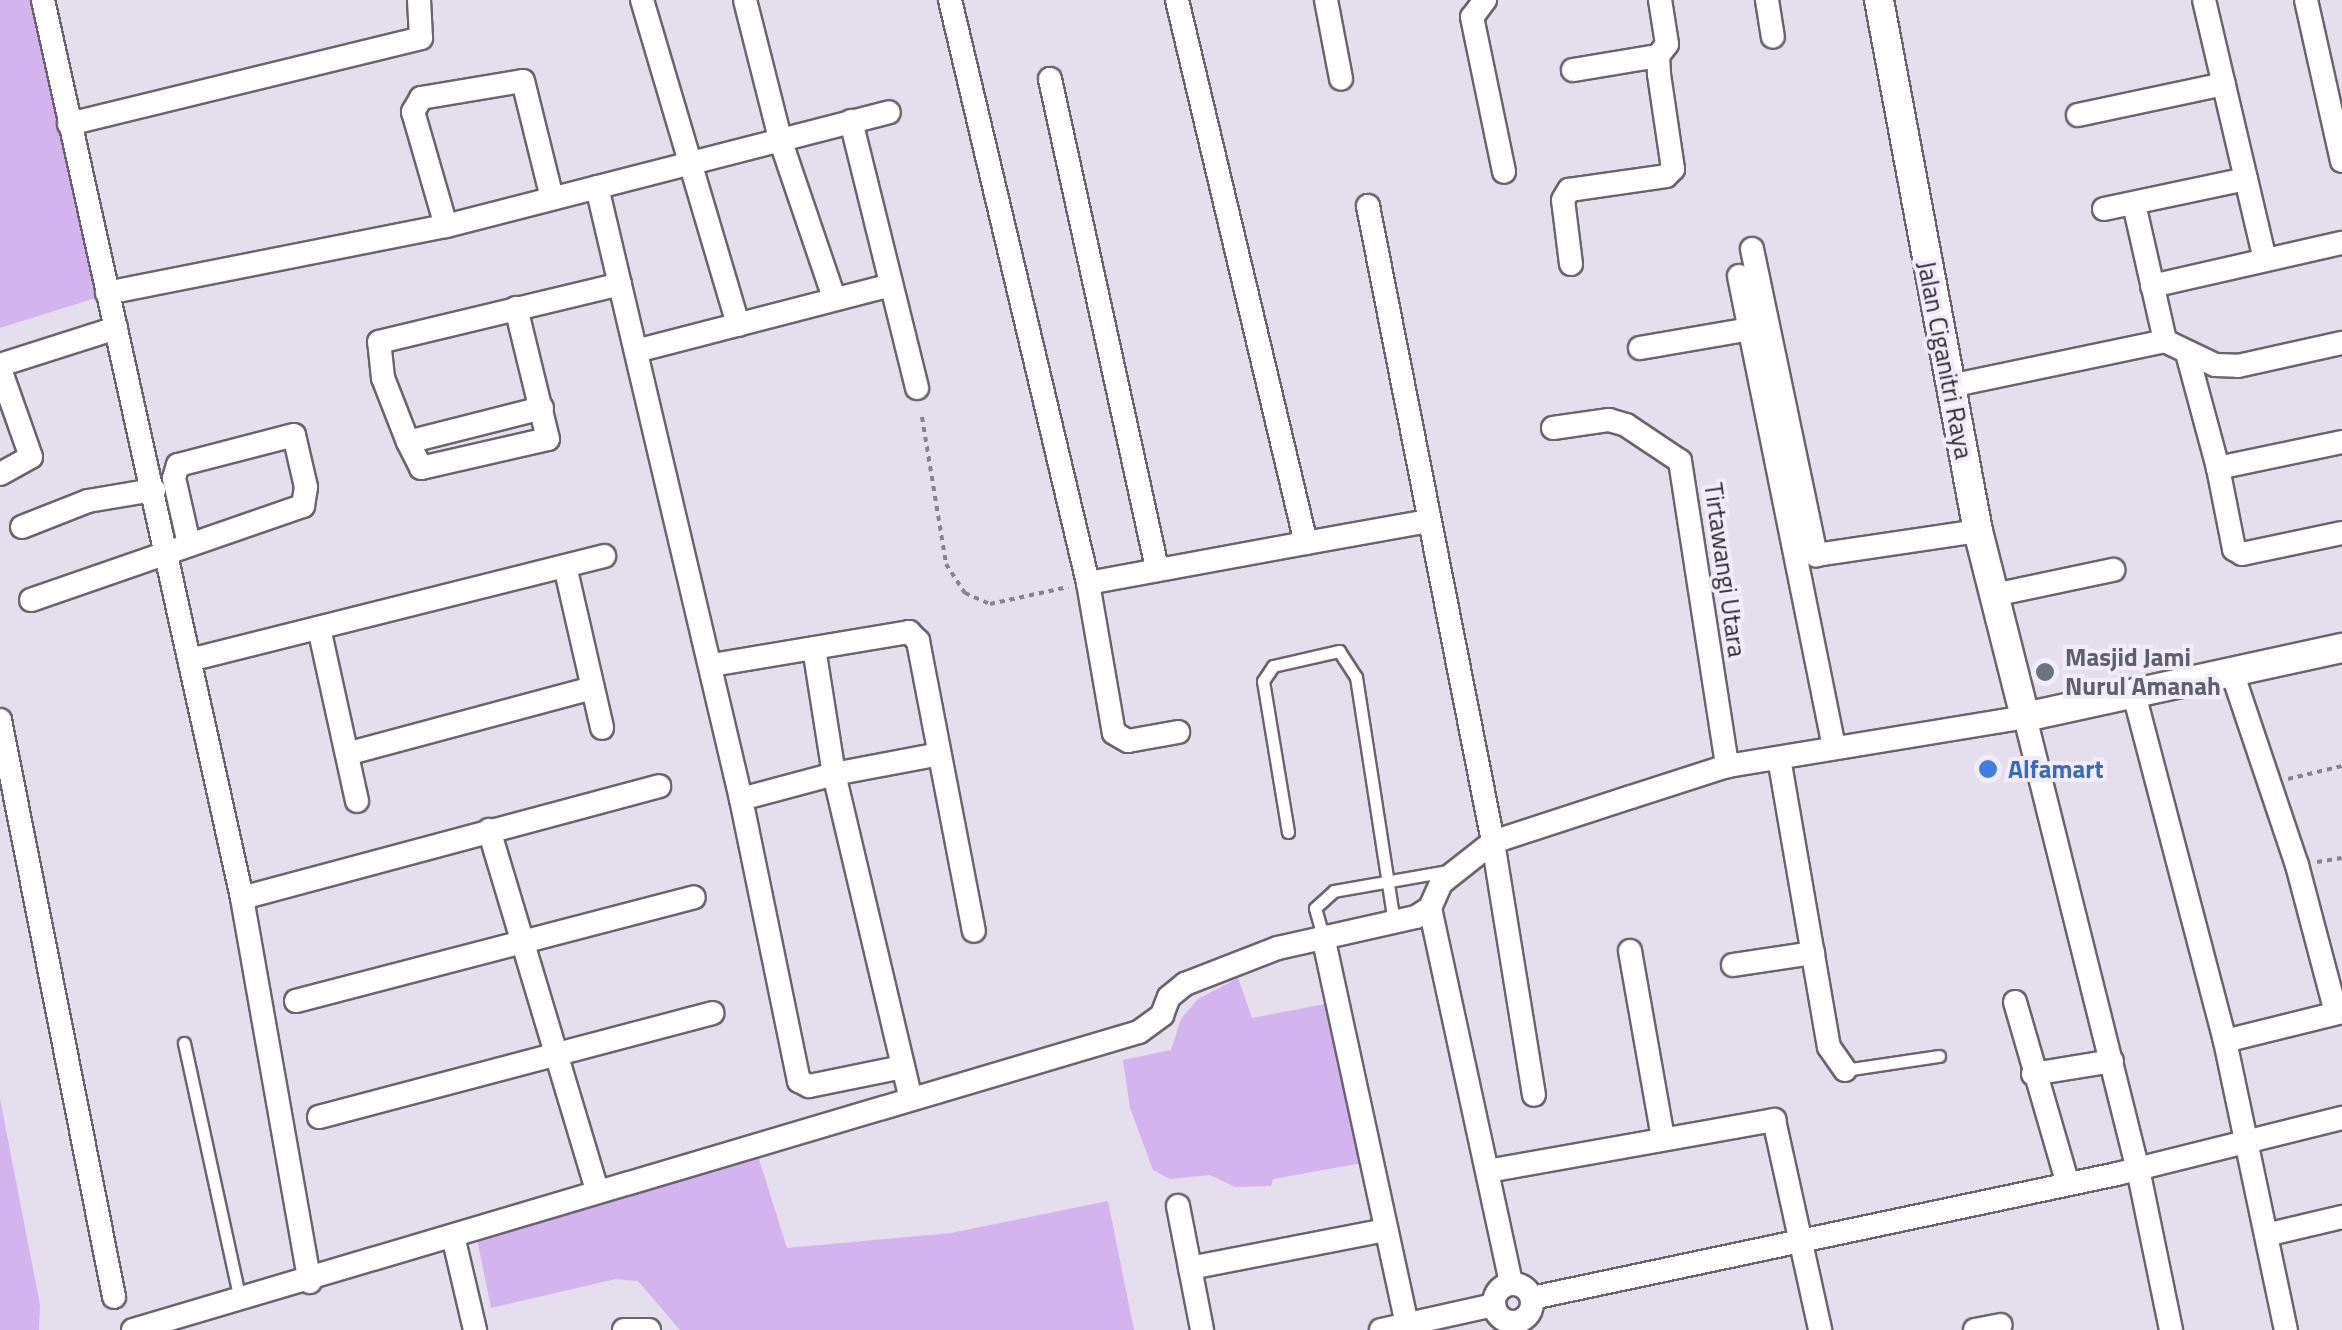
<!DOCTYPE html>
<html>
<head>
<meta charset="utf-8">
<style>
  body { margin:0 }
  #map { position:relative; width:2342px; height:1330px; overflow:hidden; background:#e5deec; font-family:"Titillium Web",sans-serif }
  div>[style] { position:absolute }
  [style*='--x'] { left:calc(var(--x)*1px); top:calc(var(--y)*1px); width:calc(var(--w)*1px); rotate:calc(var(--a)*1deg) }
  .green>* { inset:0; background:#d4b4ef }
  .path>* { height:4px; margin-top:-2px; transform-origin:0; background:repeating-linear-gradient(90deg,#87828b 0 5px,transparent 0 10px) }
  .roads { filter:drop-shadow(2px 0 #6a6370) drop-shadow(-2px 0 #6a6370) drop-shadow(0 2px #6a6370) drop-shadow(0 -2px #6a6370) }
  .service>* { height:11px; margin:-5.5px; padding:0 5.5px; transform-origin:5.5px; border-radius:5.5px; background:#fff }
  .minor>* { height:22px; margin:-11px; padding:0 11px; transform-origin:11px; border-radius:11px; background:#fff }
  .minor>.ring { margin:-11px; padding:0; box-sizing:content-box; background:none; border:22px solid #fff; border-radius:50% }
  .tertiary>* { height:28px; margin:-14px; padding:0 14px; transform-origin:14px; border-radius:14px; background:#fff }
  .dots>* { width:28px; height:28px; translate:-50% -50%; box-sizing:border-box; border:5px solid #f2ebf9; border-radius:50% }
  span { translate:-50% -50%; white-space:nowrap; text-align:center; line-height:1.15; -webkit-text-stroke:8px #f2ebf9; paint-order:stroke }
  .street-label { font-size:25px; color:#2d2a2f }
  .worship-label { font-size:25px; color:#5b616d; font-weight:700 }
  .left { translate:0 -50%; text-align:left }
  .shop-label { font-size:25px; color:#366cbe; font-weight:700 }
</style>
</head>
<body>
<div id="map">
  <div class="green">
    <div style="clip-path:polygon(0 0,35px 0,102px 296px,0 328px)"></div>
    <div style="clip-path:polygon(1238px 978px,1252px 1018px,1325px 1004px,1362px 1163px,1273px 1179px,1271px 1186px,1235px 1187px,1210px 1175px,1170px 1179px,1153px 1170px,1130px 1108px,1123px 1060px,1171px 1050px,1181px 1019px,1198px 999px)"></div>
    <div style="clip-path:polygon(0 1099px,40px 1305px,39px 1330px,0 1330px)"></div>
    <div style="clip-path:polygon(758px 1156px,787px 1248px,951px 1233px,1108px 1201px,1134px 1330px,680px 1330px,638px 1281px,616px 1279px,491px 1308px,477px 1239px)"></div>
  </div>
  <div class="path">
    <div style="--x:922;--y:417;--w:149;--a:80.7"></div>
    <div style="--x:946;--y:564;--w:35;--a:57"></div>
    <div style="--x:965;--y:593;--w:27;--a:24"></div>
    <div style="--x:990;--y:604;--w:80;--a:-12.3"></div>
    <div style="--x:2288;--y:779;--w:56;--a:-13.5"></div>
    <div style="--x:2317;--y:862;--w:25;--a:-9"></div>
  </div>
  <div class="roads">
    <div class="service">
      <div style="--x:1288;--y:832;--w:153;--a:-99.4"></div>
      <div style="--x:1263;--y:681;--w:18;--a:-56"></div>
      <div style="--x:1273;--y:666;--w:68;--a:-12.8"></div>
      <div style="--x:1339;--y:651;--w:31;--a:57"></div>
      <div style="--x:1356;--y:677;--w:248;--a:81.2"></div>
      <div style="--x:1323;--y:936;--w:29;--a:-106"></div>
      <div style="--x:1315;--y:908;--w:25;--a:-42"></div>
      <div style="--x:1334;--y:891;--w:116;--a:-10"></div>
      <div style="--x:184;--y:1043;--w:263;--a:77.7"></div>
      <div style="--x:1845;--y:1070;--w:95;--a:-8.5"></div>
    </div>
    <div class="minor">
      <div style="--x:43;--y:0;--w:920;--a:77.5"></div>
      <div style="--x:242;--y:898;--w:390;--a:80"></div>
      <div style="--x:642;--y:0;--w:339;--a:73.5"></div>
      <div style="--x:745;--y:0;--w:146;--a:75.8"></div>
      <div style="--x:781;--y:142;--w:165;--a:71.2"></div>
      <div style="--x:950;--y:0;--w:599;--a:76.68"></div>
      <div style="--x:1088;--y:583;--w:222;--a:-10.4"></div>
      <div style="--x:1177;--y:0;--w:558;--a:76.64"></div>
      <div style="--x:1306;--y:543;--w:124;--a:-10.2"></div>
      <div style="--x:1326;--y:0;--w:80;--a:79.2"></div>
      <div style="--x:1485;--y:0;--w:21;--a:127"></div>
      <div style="--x:1472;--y:17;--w:158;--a:78.3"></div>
      <div style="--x:1767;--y:0;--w:37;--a:81"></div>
      <div style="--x:2204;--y:0;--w:184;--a:76.8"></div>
      <div style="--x:2306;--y:0;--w:165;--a:77.4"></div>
      <div style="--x:1573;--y:70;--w:86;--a:-9.4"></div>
      <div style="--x:1050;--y:79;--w:501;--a:77.66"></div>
      <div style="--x:2078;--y:115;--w:149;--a:-12"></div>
      <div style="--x:851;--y:121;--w:275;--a:76.1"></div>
      <div style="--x:69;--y:124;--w:362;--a:-13.7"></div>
      <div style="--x:421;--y:38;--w:38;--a:-93"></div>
      <div style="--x:597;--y:187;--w:629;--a:76.76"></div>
      <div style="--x:741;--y:799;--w:96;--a:-15"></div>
      <div style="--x:834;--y:774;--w:330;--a:76.7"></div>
      <div style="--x:2134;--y:204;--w:140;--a:77.2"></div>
      <div style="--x:1368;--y:206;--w:648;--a:78.88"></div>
      <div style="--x:1493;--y:842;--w:256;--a:80.8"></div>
      <div style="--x:2104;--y:209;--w:145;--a:-11.9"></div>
      <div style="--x:2246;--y:179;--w:83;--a:76.8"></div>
      <div style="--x:446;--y:226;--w:119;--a:-106.1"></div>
      <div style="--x:413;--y:112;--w:16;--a:-60"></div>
      <div style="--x:421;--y:98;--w:103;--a:-9.5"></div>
      <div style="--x:523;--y:81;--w:121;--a:76.1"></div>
      <div style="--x:1752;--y:249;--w:313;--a:78.2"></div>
      <div style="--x:1816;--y:555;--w:164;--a:-8.4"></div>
      <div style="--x:1571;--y:264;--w:64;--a:-97.1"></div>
      <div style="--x:1563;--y:200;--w:12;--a:-59"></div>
      <div style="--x:1569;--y:190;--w:98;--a:-8.2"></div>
      <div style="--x:1666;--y:176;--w:10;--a:-45"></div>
      <div style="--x:1673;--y:169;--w:96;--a:-98.4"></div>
      <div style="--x:1659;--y:74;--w:18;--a:-93"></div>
      <div style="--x:1658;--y:56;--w:15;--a:-53"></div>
      <div style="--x:1667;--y:44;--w:45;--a:-99"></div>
      <div style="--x:1739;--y:276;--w:481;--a:78.6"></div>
      <div style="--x:2152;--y:286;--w:195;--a:-12.8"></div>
      <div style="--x:107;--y:293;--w:346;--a:-11.2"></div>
      <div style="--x:446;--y:226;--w:457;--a:-14.4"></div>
      <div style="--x:1640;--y:348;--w:112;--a:-9.8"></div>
      <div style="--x:636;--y:351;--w:263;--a:-14.5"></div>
      <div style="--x:2187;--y:353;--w:119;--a:74.9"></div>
      <div style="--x:0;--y:365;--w:122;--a:-17.7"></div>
      <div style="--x:0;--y:369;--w:93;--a:70.6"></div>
      <div style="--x:31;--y:457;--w:35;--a:151"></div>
      <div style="--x:1950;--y:386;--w:220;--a:-11.8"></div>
      <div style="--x:2165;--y:341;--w:55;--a:25.6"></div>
      <div style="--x:2215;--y:365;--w:23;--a:2"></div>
      <div style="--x:2238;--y:366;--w:107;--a:-12.5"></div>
      <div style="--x:542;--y:408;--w:138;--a:165.8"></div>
      <div style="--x:408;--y:442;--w:69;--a:-111.3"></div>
      <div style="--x:383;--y:378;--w:36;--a:-96"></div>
      <div style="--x:379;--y:342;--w:248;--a:-13.5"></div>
      <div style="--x:1553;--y:428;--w:57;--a:-8.1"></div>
      <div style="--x:1609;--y:420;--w:18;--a:16"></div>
      <div style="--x:1626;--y:425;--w:65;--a:33.7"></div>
      <div style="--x:1680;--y:461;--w:309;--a:81.2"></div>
      <div style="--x:408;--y:442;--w:29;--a:63"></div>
      <div style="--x:421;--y:468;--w:130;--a:-12.9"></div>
      <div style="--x:548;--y:439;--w:135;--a:-103.7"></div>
      <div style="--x:2342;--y:442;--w:127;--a:168.2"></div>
      <div style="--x:2218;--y:468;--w:83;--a:78.8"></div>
      <div style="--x:2234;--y:549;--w:9;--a:32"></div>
      <div style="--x:2242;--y:554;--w:102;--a:-11.9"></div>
      <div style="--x:22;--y:527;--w:71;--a:-21.5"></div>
      <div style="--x:88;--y:501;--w:67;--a:-9.5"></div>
      <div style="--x:565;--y:566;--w:166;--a:77.1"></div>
      <div style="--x:1088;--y:583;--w:152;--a:80.2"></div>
      <div style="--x:1114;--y:733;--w:16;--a:30"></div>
      <div style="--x:1128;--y:741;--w:51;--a:-10.2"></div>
      <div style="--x:1994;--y:595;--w:122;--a:-11.9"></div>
      <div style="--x:31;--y:600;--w:288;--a:-19.1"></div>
      <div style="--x:303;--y:506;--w:19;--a:-81"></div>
      <div style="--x:306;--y:487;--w:53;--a:-103"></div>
      <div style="--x:294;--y:435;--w:120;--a:165.5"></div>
      <div style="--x:178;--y:465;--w:14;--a:107"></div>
      <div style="--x:174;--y:478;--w:68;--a:77.2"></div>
      <div style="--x:319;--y:628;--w:177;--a:77.6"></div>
      <div style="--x:814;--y:648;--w:128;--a:81"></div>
      <div style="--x:834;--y:774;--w:103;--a:-10.7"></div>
      <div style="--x:190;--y:660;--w:427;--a:-14.1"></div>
      <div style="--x:712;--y:665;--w:200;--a:-9.5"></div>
      <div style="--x:909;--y:632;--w:13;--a:45"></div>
      <div style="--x:918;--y:641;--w:295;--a:79.1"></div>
      <div style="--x:2232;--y:672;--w:204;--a:71.4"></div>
      <div style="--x:2297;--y:865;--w:153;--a:75.2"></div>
      <div style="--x:2134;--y:694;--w:359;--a:75.3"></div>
      <div style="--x:2225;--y:1041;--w:295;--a:78.1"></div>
      <div style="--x:0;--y:720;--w:588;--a:78.82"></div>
      <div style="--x:350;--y:753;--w:251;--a:-15"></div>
      <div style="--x:1779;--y:758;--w:293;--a:80.2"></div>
      <div style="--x:1829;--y:1047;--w:28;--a:55"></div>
      <div style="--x:741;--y:799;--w:288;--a:78.4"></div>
      <div style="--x:799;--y:1081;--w:11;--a:27"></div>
      <div style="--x:809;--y:1086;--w:95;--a:-11.5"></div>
      <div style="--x:489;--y:830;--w:377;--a:73.3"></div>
      <div style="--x:242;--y:898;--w:432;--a:-15"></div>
      <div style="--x:1430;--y:908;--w:384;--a:77.8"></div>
      <div style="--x:1323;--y:936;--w:403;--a:77.8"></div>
      <div style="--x:1630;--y:951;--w:190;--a:80"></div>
      <div style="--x:1733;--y:965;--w:81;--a:-8.5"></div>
      <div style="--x:296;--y:1001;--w:411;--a:-14.6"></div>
      <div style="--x:2015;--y:1002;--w:186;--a:73.8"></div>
      <div style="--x:2225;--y:1041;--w:121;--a:-13.9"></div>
      <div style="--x:2033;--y:1074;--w:80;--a:-9.3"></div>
      <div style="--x:319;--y:1117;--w:407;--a:-14.8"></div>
      <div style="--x:1488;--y:1171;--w:291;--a:-10.1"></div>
      <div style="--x:1774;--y:1120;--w:215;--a:77.6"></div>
      <div style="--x:1178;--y:1206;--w:126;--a:79"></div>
      <div style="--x:2270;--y:1234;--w:74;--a:-13.3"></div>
      <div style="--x:453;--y:1236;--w:97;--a:76.8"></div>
      <div style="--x:1190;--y:1268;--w:200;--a:-11"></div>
      <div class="ring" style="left:1494px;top:1284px;width:16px;height:16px"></div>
      <div style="--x:1532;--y:1298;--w:598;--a:-11.97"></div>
      <div style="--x:2117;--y:1174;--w:232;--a:-14"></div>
      <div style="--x:133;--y:1330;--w:1049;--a:-16.5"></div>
      <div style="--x:1139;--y:1032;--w:29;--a:-36"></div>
      <div style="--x:1162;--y:1015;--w:19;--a:-69"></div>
      <div style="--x:1169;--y:997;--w:21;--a:-39"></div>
      <div style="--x:1185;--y:984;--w:100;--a:-21.2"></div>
      <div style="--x:1278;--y:948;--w:141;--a:-12.7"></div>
      <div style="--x:1416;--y:917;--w:17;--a:-33"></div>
      <div style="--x:1430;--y:908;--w:27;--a:-66"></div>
      <div style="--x:1441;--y:883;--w:66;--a:-38.3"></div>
      <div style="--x:1493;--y:842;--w:145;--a:-18.1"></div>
      <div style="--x:1631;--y:797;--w:101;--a:-17.9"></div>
      <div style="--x:1727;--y:766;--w:302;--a:-9.3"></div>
      <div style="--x:2025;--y:717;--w:466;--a:76"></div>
      <div style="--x:2138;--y:1169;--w:164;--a:78.4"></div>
      <div style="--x:624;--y:1330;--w:25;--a:0"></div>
      <div style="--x:1381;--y:1330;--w:116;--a:-12.5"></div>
      <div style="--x:1975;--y:1330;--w:26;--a:-11"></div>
    </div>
    <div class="tertiary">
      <div style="--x:1879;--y:0;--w:540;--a:79.44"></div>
      <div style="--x:1978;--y:531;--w:192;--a:75.8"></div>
      <div style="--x:2025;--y:717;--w:324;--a:-12.3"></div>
    </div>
  </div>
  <div class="dots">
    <div style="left:2045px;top:672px;background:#6b7280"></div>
    <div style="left:1988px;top:769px;background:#3f7fe0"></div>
  </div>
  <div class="street-label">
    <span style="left:1945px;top:360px;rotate:79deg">Jalan Ciganitri Raya</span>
    <span style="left:1725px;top:570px;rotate:82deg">Tirtawangi Utara</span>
  </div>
  <div class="worship-label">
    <span class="left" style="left:2065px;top:672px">Masjid Jami<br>Nurul Amanah</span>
  </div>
  <div class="shop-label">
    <span class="left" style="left:2008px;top:769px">Alfamart</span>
  </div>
</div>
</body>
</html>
